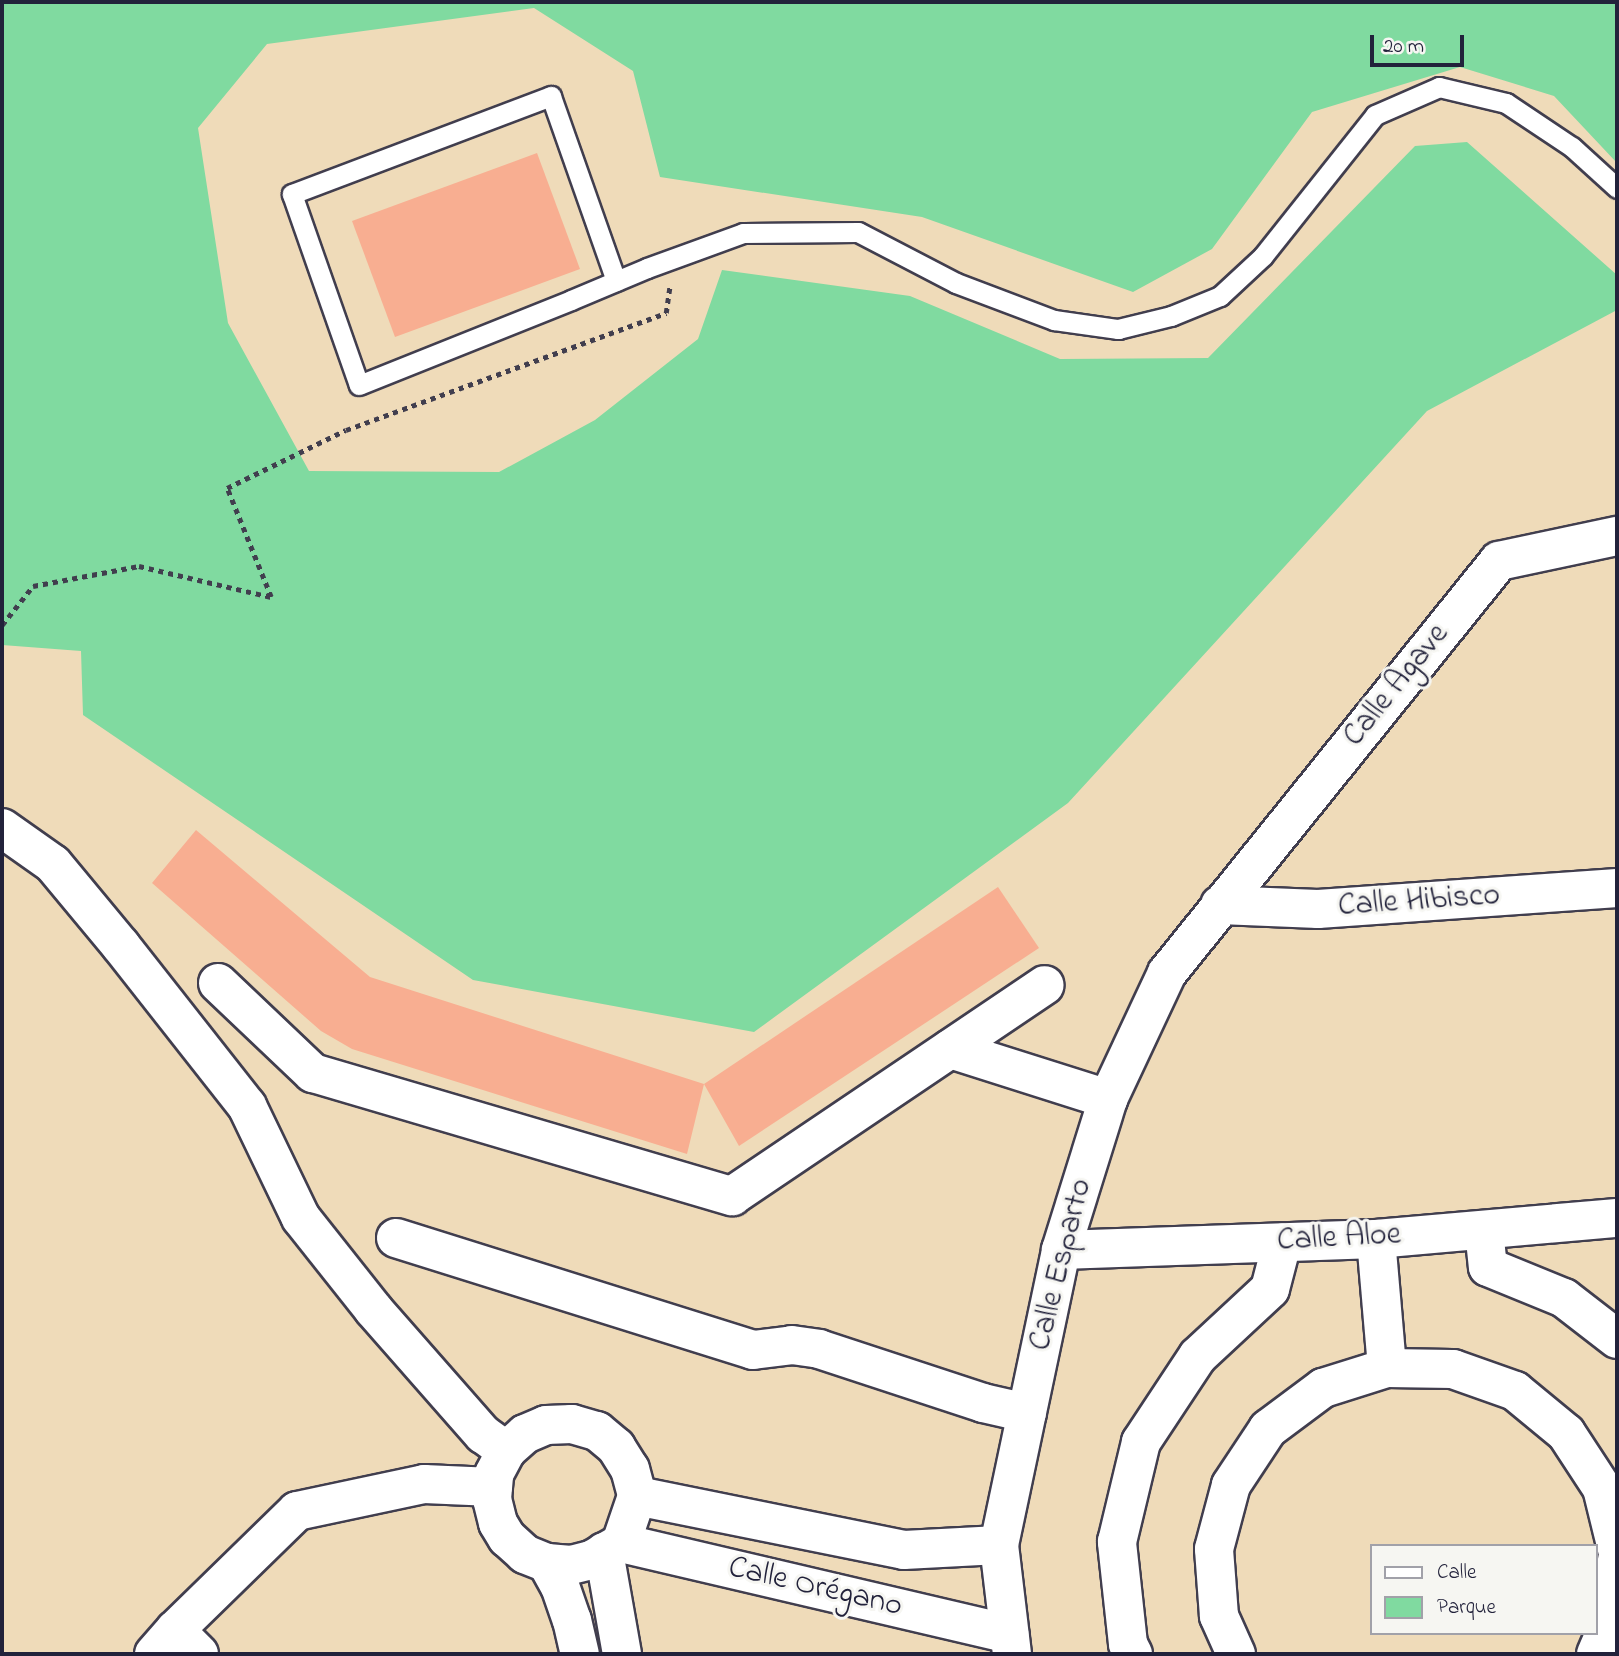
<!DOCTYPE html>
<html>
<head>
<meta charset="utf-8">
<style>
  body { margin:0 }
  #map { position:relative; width:1619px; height:1656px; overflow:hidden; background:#efdbb9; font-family:"Indie Flower",sans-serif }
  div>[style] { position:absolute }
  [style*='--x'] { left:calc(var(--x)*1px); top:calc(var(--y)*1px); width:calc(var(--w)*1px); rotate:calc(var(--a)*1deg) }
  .green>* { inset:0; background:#80daa0 }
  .building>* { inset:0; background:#f8ae91 }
  .path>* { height:4.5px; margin-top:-2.25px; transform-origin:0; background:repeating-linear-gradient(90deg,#413e4e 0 5px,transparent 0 10px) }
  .roads { filter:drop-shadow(2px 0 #413e4e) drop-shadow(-2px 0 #413e4e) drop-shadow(0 2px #413e4e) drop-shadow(0 -2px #413e4e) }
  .lane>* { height:19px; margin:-9.5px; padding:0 9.5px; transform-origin:9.5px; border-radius:9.5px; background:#fff }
  .street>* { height:38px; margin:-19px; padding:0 19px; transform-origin:19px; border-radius:19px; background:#fff }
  span { translate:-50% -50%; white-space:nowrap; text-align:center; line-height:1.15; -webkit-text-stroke:6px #f6f6f2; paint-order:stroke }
  .street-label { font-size:32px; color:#22223b }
  .frame { position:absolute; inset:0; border:4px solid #22223b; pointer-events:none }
  .legend { position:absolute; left:1370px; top:1544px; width:228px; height:91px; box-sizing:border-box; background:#f6f6f2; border:2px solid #a1a1a9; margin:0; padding:9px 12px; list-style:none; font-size:21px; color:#22223b }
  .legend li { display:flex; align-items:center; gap:14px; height:35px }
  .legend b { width:35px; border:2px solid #a1a1a9 }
  .scale { position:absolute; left:1370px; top:35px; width:94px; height:32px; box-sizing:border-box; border:4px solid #22223b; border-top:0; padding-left:9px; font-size:21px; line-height:24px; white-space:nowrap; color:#22223b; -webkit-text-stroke:5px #f6f6f2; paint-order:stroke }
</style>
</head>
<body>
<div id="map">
  <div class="green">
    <div style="clip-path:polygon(2px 2px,1617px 2px,1617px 163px,1554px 96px,1460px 67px,1312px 112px,1212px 249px,1133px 292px,922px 217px,660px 177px,633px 71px,534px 8px,267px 44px,198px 128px,228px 323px,309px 471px,499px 472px,595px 420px,698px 339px,722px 270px,910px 296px,1060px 359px,1208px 358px,1415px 146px,1467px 142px,1617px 275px,1617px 310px,1427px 411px,1068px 803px,754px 1032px,473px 980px,83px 715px,81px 651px,2px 645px)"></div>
  </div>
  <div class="building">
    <div style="clip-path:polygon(537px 153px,580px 269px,395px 337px,352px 221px)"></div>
    <div style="clip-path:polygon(196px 830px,370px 977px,704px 1084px,687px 1154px,352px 1049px,321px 1031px,152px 883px)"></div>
    <div style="clip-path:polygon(998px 887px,1039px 948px,739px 1146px,704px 1084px)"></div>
  </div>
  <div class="path">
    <div style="--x:2;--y:625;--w:50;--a:-51.5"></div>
    <div style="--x:33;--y:586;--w:108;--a:-10.7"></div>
    <div style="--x:139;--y:566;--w:136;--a:13.2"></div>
    <div style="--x:271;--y:597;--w:118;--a:-112"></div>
    <div style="--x:227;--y:488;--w:132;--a:-26"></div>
    <div style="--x:346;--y:430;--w:341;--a:-20.1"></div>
    <div style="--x:666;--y:313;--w:28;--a:-82"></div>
  </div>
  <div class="roads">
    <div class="lane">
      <div style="--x:616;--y:281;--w:196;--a:-109.4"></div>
      <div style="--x:551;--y:96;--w:277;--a:159.3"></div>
      <div style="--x:292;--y:194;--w:202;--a:70.7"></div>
      <div style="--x:359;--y:385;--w:228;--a:-21.8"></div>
      <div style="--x:571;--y:300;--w:82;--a:-22.8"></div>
      <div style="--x:647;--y:268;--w:102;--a:-20"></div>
      <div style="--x:743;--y:233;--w:115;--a:-0.5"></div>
      <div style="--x:858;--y:232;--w:110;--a:27.5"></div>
      <div style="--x:956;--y:283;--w:105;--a:20.7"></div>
      <div style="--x:1054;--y:320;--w:65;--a:8"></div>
      <div style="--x:1118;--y:329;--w:55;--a:-13.8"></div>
      <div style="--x:1171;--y:316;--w:53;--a:-22.2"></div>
      <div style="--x:1220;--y:296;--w:59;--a:-42.9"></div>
      <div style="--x:1263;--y:256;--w:180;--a:-51.5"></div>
      <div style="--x:1375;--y:115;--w:70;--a:-23.6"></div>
      <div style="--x:1439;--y:87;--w:69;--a:13.4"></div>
      <div style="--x:1506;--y:103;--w:79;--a:33.7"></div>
      <div style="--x:1572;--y:147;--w:61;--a:42.3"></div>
    </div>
    <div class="street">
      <div style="--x:2;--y:828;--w:62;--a:35.2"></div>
      <div style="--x:53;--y:864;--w:107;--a:50.3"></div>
      <div style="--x:121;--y:946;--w:204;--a:51.8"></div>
      <div style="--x:247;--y:1106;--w:124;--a:64.3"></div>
      <div style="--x:301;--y:1218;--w:116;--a:51.6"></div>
      <div style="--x:373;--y:1309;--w:167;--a:48.7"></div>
      <div style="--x:483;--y:1434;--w:29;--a:36"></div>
      <div style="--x:1220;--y:905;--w:98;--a:2.3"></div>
      <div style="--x:1318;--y:909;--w:300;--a:-4"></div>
      <div style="--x:218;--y:983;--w:131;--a:43.5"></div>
      <div style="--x:313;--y:1073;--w:437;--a:16.4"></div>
      <div style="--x:732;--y:1196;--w:377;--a:-34"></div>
      <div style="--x:950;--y:1049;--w:166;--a:17.6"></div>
      <div style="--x:1484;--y:1230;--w:37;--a:84"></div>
      <div style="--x:1488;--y:1267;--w:82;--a:22.2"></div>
      <div style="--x:1564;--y:1298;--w:67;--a:37.7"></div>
      <div style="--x:396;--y:1238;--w:374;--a:17.4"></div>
      <div style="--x:753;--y:1350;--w:39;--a:-7"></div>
      <div style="--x:792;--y:1345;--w:27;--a:8"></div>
      <div style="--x:819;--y:1349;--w:173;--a:18.2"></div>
      <div style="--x:983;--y:1403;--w:45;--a:12.8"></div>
      <div style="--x:1376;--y:1239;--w:129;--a:85.1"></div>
      <div style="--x:1061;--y:1250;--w:315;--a:-2"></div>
      <div style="--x:1376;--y:1239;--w:242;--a:-5"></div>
      <div style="--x:572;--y:1424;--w:26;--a:16"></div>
      <div style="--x:597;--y:1431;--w:25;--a:40"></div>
      <div style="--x:616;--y:1447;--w:26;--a:58"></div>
      <div style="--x:630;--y:1469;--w:28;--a:75"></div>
      <div style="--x:637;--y:1496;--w:50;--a:108.8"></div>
      <div style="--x:621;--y:1543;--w:34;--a:150"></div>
      <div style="--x:591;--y:1560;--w:21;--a:166"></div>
      <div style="--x:571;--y:1565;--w:24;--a:-175"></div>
      <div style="--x:547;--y:1563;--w:24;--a:-158"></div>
      <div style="--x:525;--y:1554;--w:24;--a:-138"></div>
      <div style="--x:507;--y:1538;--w:17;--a:-121"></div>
      <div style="--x:498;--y:1523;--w:25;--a:-104"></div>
      <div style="--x:492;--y:1499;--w:25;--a:-85"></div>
      <div style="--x:494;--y:1474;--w:26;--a:-62"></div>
      <div style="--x:506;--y:1451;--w:25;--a:-42"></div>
      <div style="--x:525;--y:1434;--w:23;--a:-23"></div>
      <div style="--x:546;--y:1425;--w:26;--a:-2"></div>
      <div style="--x:637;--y:1496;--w:272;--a:11.4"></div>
      <div style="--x:904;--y:1550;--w:95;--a:-3"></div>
      <div style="--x:621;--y:1543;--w:399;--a:13.2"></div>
      <div style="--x:604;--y:1552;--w:104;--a:80"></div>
      <div style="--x:547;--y:1563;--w:26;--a:61"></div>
      <div style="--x:560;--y:1586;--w:36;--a:71"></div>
      <div style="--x:572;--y:1620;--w:35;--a:77"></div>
      <div style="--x:175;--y:1630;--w:34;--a:45"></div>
      <div style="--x:154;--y:1654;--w:32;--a:-49"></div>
      <div style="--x:175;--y:1630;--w:170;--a:-44.3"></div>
      <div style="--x:297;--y:1511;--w:130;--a:-12"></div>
      <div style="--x:424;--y:1484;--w:69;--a:2.5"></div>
      <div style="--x:1012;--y:1654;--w:110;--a:-96.8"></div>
      <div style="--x:999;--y:1545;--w:301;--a:-78.1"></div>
      <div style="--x:1061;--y:1250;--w:158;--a:-72.7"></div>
      <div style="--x:1108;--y:1099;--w:139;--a:-64.9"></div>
      <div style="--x:1167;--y:973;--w:529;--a:-51.14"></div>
      <div style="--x:1499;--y:561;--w:121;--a:-12"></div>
      <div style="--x:1133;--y:1654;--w:11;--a:-117"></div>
      <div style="--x:1128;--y:1644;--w:103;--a:-96.2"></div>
      <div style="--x:1117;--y:1542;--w:103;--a:-76.5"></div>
      <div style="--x:1141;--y:1442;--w:103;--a:-56.5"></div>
      <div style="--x:1198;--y:1356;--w:98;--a:-42.9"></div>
      <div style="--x:1270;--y:1289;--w:48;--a:-75.4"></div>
      <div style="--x:1236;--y:1654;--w:42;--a:-114.1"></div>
      <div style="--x:1219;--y:1616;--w:67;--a:-94.3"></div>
      <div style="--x:1214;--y:1549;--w:66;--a:-75.1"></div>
      <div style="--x:1231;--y:1485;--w:67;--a:-56.5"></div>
      <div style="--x:1268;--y:1429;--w:69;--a:-36.7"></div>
      <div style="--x:1323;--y:1388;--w:67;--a:-17.4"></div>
      <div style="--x:1387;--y:1368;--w:66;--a:0.9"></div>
      <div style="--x:1453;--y:1369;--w:66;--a:19.5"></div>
      <div style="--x:1515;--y:1391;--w:66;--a:39.5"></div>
      <div style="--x:1566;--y:1433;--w:66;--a:56.8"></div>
      <div style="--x:1602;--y:1488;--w:63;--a:76.2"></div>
      <div style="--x:1596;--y:1654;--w:40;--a:-66.6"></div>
      <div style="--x:1612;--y:1617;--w:57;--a:-85"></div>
    </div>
  </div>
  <div class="street-label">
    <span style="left:1397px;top:686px;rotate:-51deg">Calle Agave</span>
    <span style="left:1419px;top:902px;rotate:-4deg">Calle Hibisco</span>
    <span style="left:1339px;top:1239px;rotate:-3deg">Calle Aloe</span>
    <span style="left:1062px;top:1265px;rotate:-76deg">Calle Esparto</span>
    <span style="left:815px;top:1588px;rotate:13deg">Calle Orégano</span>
  </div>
  <div class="frame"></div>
  <ul class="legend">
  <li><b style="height:9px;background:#fff"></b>Calle</li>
  <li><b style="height:19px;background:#80daa0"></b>Parque</li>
  </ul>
  <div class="scale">20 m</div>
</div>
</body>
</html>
